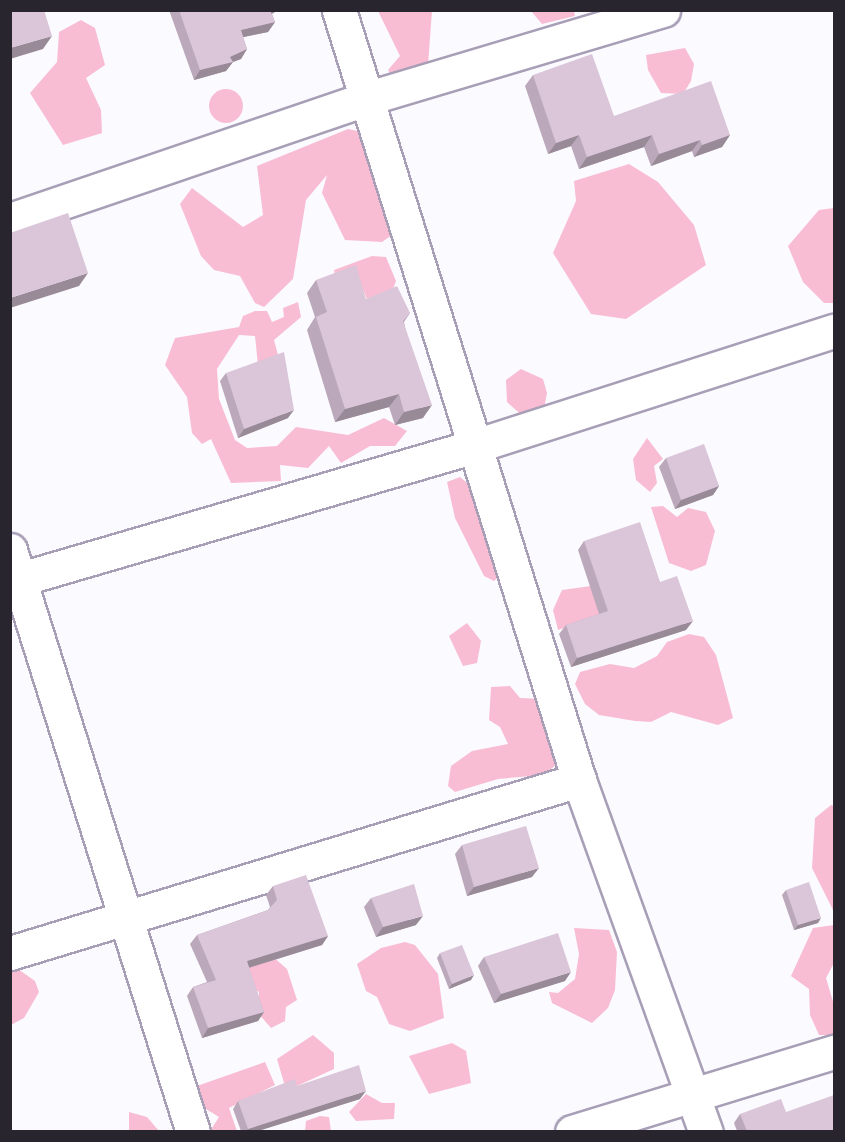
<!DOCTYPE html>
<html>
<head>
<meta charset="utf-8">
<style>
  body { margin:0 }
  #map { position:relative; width:845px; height:1142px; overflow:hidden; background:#fbfaff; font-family:Signika,sans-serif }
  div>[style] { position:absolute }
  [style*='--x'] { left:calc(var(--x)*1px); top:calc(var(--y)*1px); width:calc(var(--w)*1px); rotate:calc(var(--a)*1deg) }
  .green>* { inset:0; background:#f9bdd3 }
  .round { border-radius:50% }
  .roads { filter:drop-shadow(2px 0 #a89fb7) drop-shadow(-2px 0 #a89fb7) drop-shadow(0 2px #a89fb7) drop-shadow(0 -2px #a89fb7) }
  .street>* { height:33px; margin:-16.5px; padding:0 16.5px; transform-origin:16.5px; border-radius:16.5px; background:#fff }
  .wall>* { inset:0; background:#bba9bb }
  .shaded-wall>* { inset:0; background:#998a98 }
  .building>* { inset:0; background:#dac5d9 }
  span { translate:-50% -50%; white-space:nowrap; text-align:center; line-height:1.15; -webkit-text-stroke:5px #fff; paint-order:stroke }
  .frame { position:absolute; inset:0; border:12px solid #29252f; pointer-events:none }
</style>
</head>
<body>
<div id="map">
  <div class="green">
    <div style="clip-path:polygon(378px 11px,432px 11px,428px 65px,398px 87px,388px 70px,400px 56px)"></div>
    <div style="clip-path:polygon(531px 11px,574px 11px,575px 16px,542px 24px)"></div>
    <div style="clip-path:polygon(81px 20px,95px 28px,105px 65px,86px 78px,101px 110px,102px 133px,63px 145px,30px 93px,57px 62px,59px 32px)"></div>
    <div style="clip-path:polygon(685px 48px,694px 64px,691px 81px,683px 94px,661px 93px,648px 70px,646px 55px)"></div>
    <div class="round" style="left:209px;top:89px;width:34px;height:34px"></div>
    <div style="clip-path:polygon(348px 129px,367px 133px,395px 233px,382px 242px,345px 240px,322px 193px,327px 175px,306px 200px,293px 279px,264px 307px,255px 303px,240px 276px,214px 270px,201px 256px,180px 204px,192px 188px,243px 227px,263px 215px,257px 166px)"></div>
    <div style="clip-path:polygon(629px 164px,658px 182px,694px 225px,706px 265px,626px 319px,591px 314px,553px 253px,576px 201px,574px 181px)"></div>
    <div style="clip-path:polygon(834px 208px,834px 303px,824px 303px,803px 282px,788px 246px,819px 210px)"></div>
    <div style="clip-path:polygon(372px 256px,386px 257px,396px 281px,393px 289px,367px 299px,361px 285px,335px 276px,334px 270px)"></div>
    <div style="clip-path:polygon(298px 302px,301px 317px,274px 340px,282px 370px,259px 375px,255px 336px,239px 335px,217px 369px,219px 399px,235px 440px,247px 448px,277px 446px,296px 427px,348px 435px,384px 418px,407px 431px,395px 446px,370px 446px,341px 463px,329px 446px,308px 468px,280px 465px,281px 481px,231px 483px,211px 439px,202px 444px,192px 433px,187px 397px,165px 365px,175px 338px,239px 327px,243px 316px,255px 311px,267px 311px,272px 322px,284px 317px,283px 308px)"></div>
    <div style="clip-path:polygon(521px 369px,543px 379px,547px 393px,544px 409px,526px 419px,507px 402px,506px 380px)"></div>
    <div style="clip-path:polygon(647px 438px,663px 459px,654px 466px,657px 483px,650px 492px,636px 480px,633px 459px)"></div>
    <div style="clip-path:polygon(460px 477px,473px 488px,504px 571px,494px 581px,484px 576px,455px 518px,447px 482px)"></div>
    <div style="clip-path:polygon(663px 506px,677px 517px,688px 508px,706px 512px,715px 531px,706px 565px,691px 571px,669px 563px,651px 507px)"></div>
    <div style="clip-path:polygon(598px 585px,609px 612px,558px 630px,553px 610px,562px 590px)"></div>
    <div style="clip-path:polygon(467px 623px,481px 641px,477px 663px,463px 666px,449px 636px)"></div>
    <div style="clip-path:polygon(689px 634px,704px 637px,716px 655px,733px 718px,718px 725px,671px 712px,651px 722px,635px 721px,599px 715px,585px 704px,575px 684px,580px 672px,610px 664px,634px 668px,657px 656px,667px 642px)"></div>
    <div style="clip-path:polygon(510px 686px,520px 698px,545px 699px,560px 762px,543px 775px,498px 779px,455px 792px,448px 786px,451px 766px,472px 751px,508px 744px,500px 727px,489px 720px,491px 687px)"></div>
    <div style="clip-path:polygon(831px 805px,834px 806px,834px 912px,812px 868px,815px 818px)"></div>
    <div style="clip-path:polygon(834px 925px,834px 963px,826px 978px,834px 1005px,834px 1035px,819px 1035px,810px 1015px,809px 989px,791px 976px,813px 928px)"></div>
    <div style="clip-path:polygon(574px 928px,609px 930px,617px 952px,615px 990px,608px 1008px,592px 1023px,552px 1003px,549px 992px,558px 993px,575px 979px,579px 954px)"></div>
    <div style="clip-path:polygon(405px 942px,415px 945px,438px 974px,444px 1018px,410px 1031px,389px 1024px,377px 997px,366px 991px,357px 964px,381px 948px)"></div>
    <div style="clip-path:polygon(272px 956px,287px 969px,297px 1000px,286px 1007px,285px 1021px,271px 1028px,258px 1013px,259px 992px,251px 987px,241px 965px)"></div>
    <div style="clip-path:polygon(11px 964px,35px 981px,39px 992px,24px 1018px,11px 1025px)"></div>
    <div style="clip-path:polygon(313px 1035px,334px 1053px,334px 1069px,297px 1086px,284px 1083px,277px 1059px)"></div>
    <div style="clip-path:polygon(452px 1043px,466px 1051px,471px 1083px,429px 1094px,409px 1056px)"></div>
    <div style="clip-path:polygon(265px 1062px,275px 1085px,229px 1108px,237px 1131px,210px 1131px,219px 1117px,201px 1106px,197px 1086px)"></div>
    <div style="clip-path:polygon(366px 1094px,382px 1103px,395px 1103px,394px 1119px,356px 1121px,349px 1112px)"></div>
    <div style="clip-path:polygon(129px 1112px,147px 1117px,159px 1131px,129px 1131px)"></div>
    <div style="clip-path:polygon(320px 1116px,329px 1117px,331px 1131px,305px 1131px,306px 1121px)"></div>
  </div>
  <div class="roads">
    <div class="street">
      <div style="--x:339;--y:10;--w:807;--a:72.69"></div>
      <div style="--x:579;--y:780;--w:374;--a:70.2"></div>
      <div style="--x:10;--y:220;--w:378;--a:-18.8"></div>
      <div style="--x:368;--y:98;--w:308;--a:-16.6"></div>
      <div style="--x:10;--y:550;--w:610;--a:72.55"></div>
      <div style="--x:10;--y:582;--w:484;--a:-16.3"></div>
      <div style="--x:475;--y:446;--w:377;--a:-17.8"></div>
      <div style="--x:10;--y:953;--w:595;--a:-16.91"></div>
      <div style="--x:572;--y:1132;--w:274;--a:-17"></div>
    </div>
  </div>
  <div class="wall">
    <div style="clip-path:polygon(169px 10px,278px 10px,272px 14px,275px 22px,268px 32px,243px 37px,247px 49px,241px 59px,233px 62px,226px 71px,194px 80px)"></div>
    <div style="clip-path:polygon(533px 75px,614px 116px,730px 135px,722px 147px,694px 157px,692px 151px,651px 166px,644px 147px,579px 169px,571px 146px,548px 154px,525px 86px)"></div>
    <div style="clip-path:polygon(316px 280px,366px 299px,410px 313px,404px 322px,423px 418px,395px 425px,389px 407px,335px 422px,307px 330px,315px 317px,307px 293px)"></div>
    <div style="clip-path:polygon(226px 373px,288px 418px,238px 438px,220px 381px)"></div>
    <div style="clip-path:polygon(666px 458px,719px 486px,713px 495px,675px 509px,659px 467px)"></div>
    <div style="clip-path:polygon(584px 541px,660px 582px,686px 630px,571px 667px,559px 634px,566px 625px,599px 614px,578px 550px)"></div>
    <div style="clip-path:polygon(462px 845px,532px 877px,467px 896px,455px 854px)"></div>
    <div style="clip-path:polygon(273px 886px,328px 936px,322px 945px,249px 968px,264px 1012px,258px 1021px,202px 1038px,187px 996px,193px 987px,207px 982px,190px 944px,197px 935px,268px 910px,270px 907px,266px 895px)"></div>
    <div style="clip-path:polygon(786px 890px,818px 923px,794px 930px,782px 895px)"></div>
    <div style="clip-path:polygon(371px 898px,416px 925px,376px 937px,364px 907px)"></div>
    <div style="clip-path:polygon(440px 953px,471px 980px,449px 989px,437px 958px)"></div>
    <div style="clip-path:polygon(484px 957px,565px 981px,494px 1003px,478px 966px)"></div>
    <div style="clip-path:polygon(297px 1086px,360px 1099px,258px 1131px,241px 1131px,233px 1109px,238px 1101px)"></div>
    <div style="clip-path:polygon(786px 1112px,834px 1131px,737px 1131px,734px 1123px,740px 1114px)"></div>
  </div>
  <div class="shaded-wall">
    <div style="clip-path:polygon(269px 10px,278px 10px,263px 19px)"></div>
    <div style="clip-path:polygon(275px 22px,268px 32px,234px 39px,241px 30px)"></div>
    <div style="clip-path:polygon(52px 36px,43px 49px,10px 59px,10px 48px)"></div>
    <div style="clip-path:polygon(247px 49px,241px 59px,230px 63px,233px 62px,226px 71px,194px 80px,200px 70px)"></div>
    <div style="clip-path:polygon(579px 135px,571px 146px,548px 154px,556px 143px)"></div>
    <div style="clip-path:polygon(652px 135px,644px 147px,579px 169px,587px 157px)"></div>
    <div style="clip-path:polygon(730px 135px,722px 147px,694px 157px,702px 145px)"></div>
    <div style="clip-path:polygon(700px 140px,692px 151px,651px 166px,659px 154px)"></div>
    <div style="clip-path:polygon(88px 273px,79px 286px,10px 308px,10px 298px)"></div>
    <div style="clip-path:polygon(399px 394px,389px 407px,335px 422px,345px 409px)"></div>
    <div style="clip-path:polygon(432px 405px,423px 418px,395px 425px,404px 412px)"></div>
    <div style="clip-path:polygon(294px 410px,288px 418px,238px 438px,244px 429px)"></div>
    <div style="clip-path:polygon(719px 486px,713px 495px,675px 509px,681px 500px)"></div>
    <div style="clip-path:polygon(693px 621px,686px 630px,571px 667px,577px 658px)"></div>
    <div style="clip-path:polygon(539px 868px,532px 877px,467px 896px,474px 887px)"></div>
    <div style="clip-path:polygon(423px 916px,416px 925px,376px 937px,383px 927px)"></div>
    <div style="clip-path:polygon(821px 918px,818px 923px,794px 930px,798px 925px)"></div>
    <div style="clip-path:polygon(328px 936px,322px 945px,241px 970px,247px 961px)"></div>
    <div style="clip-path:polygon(571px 972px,565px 981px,494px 1003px,501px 994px)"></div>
    <div style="clip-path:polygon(474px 975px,471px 980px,449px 989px,452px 984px)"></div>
    <div style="clip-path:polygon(264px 1012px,258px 1021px,202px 1038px,208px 1028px)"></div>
    <div style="clip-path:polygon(366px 1091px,360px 1099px,258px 1131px,246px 1131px,248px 1129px)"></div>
  </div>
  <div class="building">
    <div style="clip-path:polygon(10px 10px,44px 10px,52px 36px,10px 48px)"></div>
    <div style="clip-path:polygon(179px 10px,270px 10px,275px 22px,241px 30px,247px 49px,230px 57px,233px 62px,200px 70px)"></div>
    <div style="clip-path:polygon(592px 54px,614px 116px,711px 81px,730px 135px,702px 145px,700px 140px,659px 154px,652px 135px,587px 157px,579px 135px,556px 143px,533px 75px)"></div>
    <div style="clip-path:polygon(68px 213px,88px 273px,10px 298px,10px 233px)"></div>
    <div style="clip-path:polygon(356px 265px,366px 299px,397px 286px,410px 313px,403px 321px,432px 405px,404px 412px,399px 394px,345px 409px,316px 317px,327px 312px,316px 280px)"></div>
    <div style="clip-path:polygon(284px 352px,294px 410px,244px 429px,226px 373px)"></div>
    <div style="clip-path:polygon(704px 444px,719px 486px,681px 500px,666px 458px)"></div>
    <div style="clip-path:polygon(640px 522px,660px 582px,677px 576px,693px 621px,577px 658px,566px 625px,608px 611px,584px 541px)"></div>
    <div style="clip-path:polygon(526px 826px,539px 868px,474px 887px,462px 845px)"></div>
    <div style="clip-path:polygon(306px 875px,328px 936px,247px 961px,264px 1012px,208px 1028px,193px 987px,216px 980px,197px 935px,268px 910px,277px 900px,273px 886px)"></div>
    <div style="clip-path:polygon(809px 882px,821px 918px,798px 925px,786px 890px)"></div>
    <div style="clip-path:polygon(414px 884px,423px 916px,383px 927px,371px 898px)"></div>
    <div style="clip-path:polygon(558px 933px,571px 972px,501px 994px,484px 957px)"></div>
    <div style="clip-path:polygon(462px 945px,474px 975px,452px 984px,440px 953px)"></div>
    <div style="clip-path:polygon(359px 1065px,366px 1091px,248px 1129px,238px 1101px,295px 1079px,297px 1086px)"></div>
    <div style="clip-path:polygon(834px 1095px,834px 1131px,747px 1131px,740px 1114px,781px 1099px,786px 1112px)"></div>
  </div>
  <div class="frame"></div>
</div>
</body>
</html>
